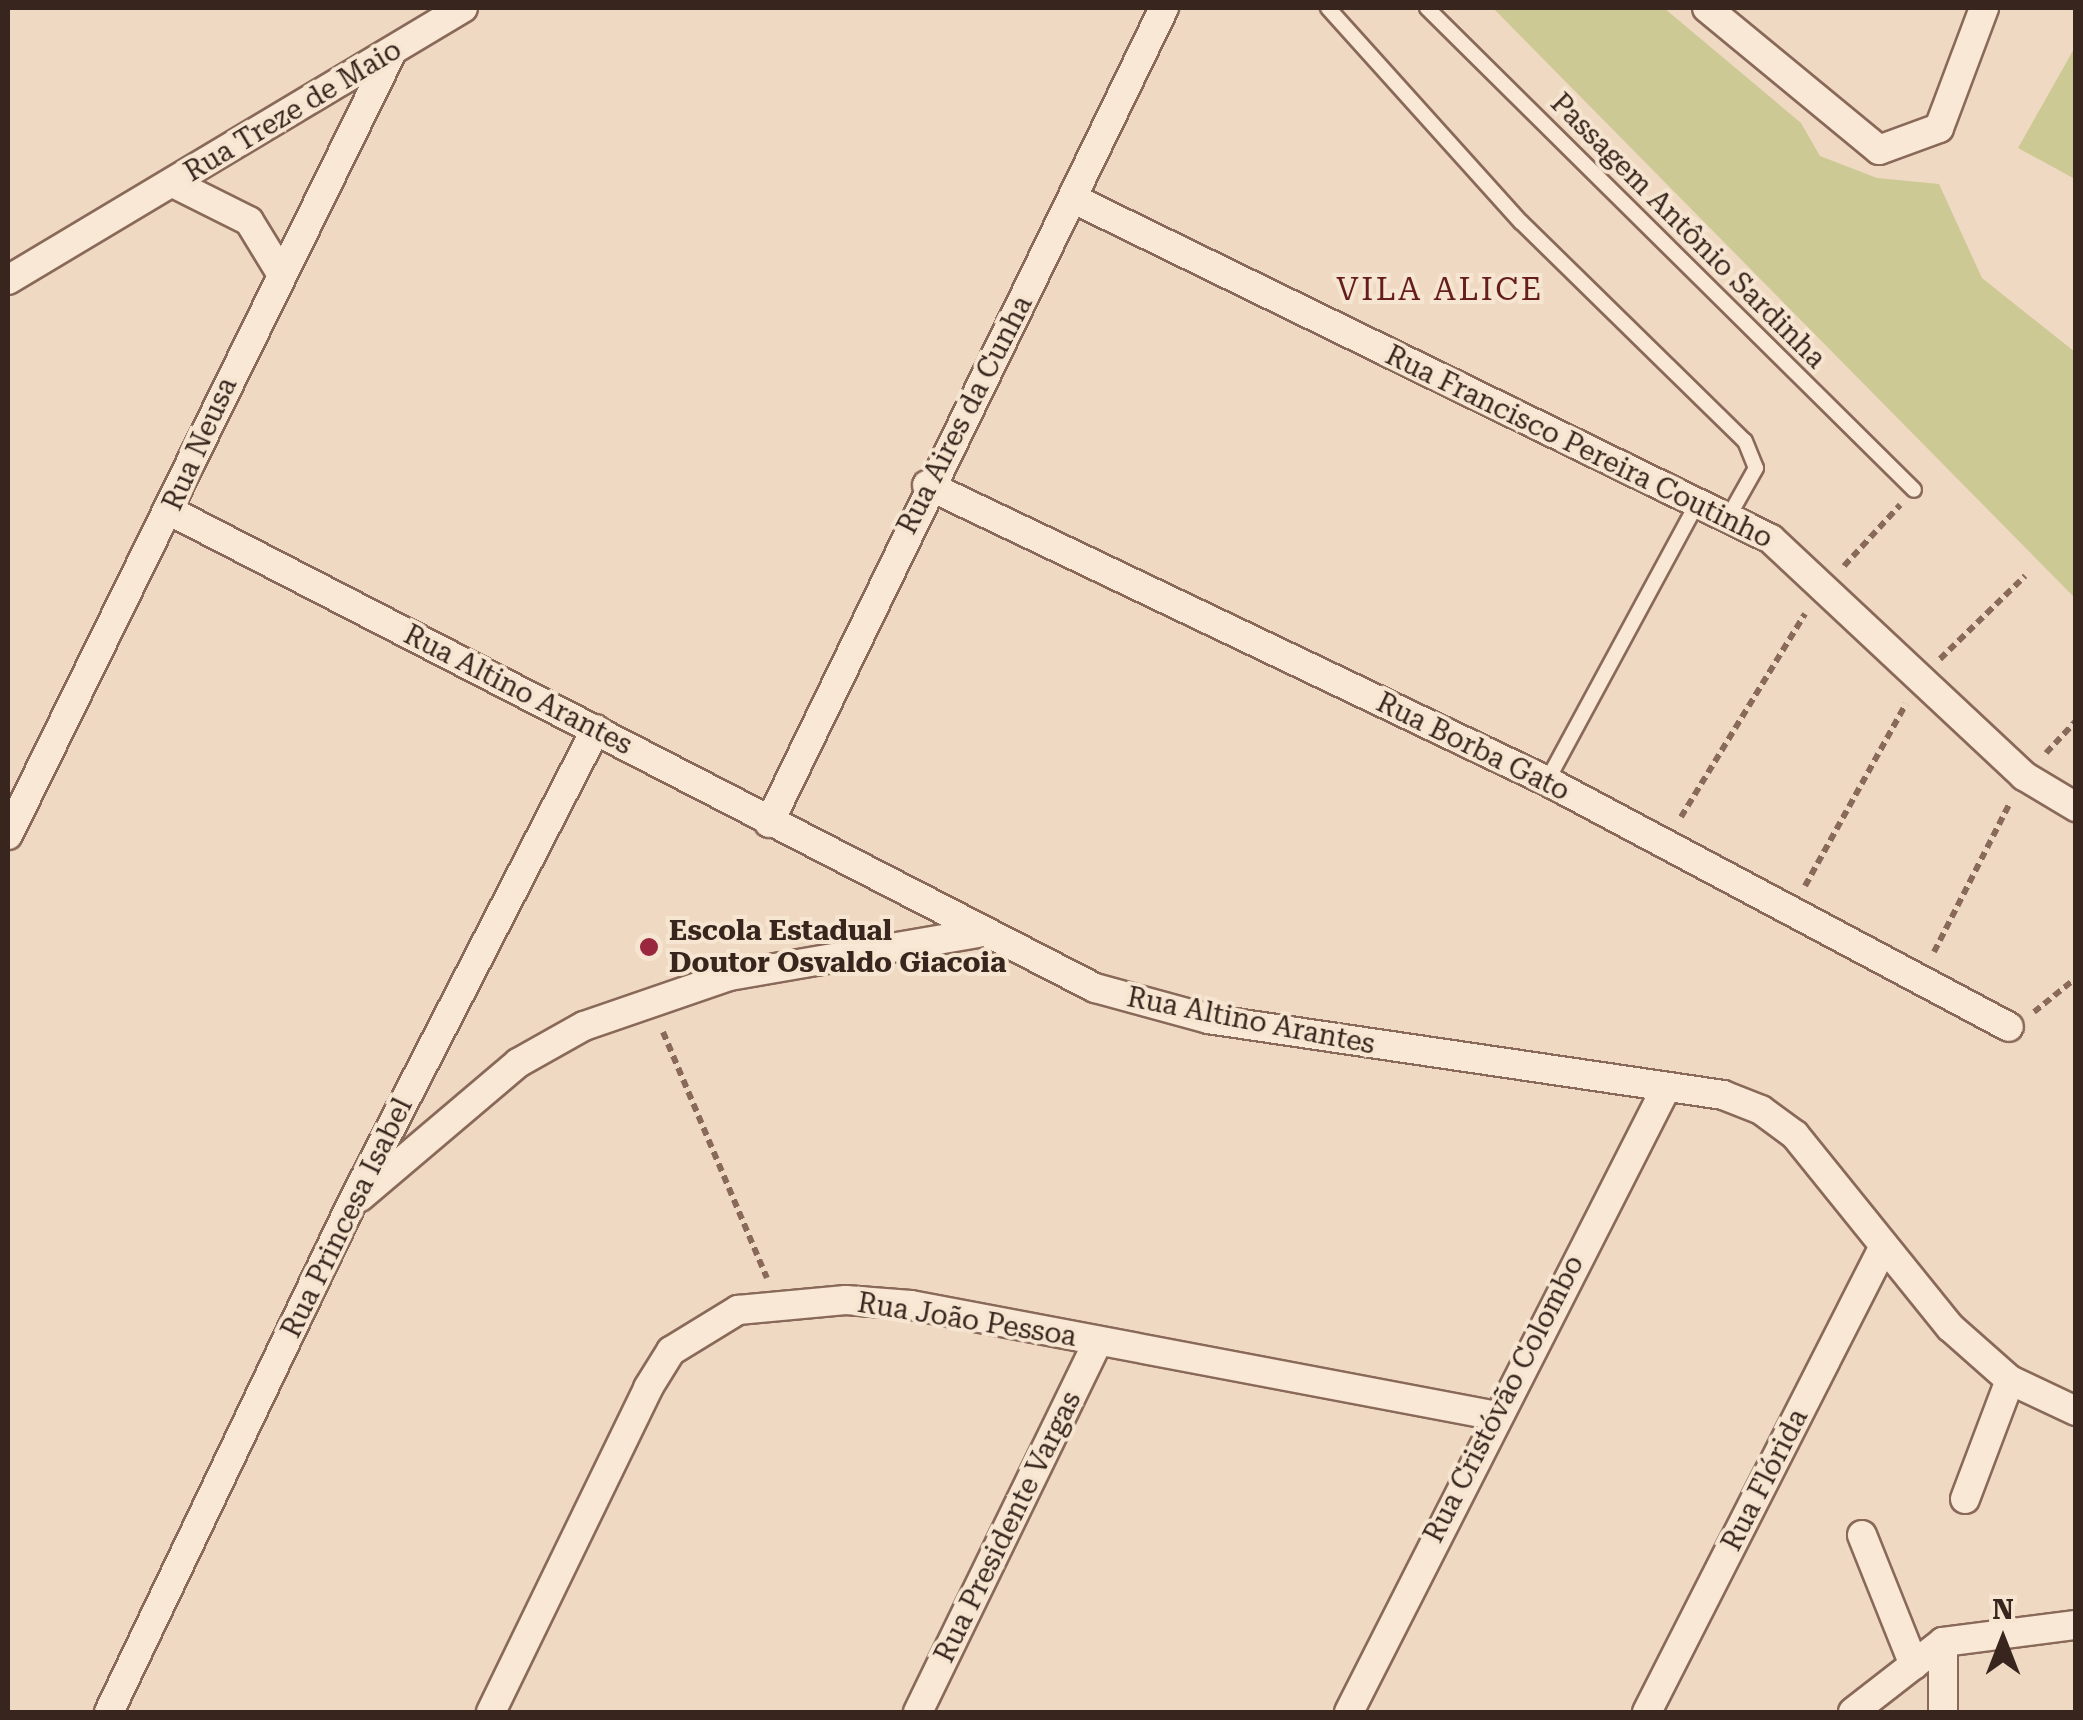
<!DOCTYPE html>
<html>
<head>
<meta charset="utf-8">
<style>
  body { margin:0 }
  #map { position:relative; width:2083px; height:1720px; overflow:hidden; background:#efd9c2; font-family:"Roboto Serif",serif }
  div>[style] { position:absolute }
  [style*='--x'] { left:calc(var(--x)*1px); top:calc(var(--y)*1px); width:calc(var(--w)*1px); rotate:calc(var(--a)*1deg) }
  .green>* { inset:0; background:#cdc995 }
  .path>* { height:6px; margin-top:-3px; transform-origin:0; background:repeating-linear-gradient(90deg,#896959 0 8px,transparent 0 13px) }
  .roads { filter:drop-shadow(2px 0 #896959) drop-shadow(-2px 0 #896959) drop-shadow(0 2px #896959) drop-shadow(0 -2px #896959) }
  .service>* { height:14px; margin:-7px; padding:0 7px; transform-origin:7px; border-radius:7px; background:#f9e8d5 }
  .minor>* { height:28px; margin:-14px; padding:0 14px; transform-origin:14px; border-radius:14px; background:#f9e8d5 }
  .dots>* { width:28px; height:28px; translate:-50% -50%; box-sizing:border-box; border:5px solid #f6e5d1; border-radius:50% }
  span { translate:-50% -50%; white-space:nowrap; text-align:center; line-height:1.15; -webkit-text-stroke:8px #f6e5d1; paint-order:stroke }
  .street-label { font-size:28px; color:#38251d }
  .poi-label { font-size:28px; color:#38251d; font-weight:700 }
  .left { translate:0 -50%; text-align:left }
  .quarter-label { font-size:32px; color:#661e1c; letter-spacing:2.5px }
  .frame { position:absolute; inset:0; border:10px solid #38251d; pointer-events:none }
  .north { position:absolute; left:1953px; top:1590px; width:100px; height:100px; -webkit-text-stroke:8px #f6e5d1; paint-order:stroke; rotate:0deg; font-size:28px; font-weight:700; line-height:40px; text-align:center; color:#38251d }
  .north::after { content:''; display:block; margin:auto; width:35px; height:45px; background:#38251d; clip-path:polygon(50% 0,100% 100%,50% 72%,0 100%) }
</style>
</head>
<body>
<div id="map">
  <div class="green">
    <div style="clip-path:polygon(1493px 8px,1664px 8px,1801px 123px,1820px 156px,1877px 178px,1939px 184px,1982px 278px,2075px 352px,2075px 598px)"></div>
    <div style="clip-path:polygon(2075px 47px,2075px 179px,2018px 148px)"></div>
  </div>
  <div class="path">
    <div style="--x:1844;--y:566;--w:83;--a:-47.4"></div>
    <div style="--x:1940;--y:659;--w:119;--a:-44.3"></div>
    <div style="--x:2046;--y:753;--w:44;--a:-46.8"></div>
    <div style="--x:1681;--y:817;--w:238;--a:-58.6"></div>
    <div style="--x:1805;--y:886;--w:208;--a:-61"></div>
    <div style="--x:1934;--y:952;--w:167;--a:-63"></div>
    <div style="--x:2034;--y:1012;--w:54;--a:-39"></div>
    <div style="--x:663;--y:1032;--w:267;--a:67.1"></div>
  </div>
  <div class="roads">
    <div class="service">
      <div style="--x:1328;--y:8;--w:288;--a:48"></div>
      <div style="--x:1521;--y:222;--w:313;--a:44.4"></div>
      <div style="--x:1745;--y:441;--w:29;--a:68"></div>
      <div style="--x:1756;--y:468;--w:55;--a:119.4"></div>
      <div style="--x:1427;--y:8;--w:685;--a:44.7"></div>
      <div style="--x:1547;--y:781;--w:315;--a:-61.6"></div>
    </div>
    <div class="minor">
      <div style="--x:1707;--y:8;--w:223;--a:39.5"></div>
      <div style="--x:1879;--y:150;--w:64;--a:-20.1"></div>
      <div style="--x:1939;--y:128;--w:128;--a:-69.4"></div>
      <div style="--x:173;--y:183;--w:85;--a:26.6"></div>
      <div style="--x:249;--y:221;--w:57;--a:58.5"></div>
      <div style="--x:1076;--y:200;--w:773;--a:26"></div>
      <div style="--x:1771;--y:539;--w:347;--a:43.1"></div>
      <div style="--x:2024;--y:776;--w:61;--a:30.8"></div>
      <div style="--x:8;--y:280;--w:530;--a:-30.87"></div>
      <div style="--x:927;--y:485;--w:687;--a:25.52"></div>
      <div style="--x:1547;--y:781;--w:523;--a:28.03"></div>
      <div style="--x:170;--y:511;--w:1041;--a:27.28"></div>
      <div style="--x:1095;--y:988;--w:117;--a:15.3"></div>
      <div style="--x:1208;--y:1019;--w:521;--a:8.39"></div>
      <div style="--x:1723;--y:1095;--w:41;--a:21.5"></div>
      <div style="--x:1761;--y:1110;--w:42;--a:36.3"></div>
      <div style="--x:1795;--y:1135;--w:247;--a:51.1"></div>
      <div style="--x:1950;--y:1327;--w:80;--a:41.5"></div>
      <div style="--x:2010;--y:1380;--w:73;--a:25.2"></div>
      <div style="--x:769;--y:823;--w:906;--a:-64.14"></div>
      <div style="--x:8;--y:835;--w:872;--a:-63.88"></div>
      <div style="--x:360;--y:1197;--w:207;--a:-40.3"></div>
      <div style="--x:518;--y:1063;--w:76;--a:-29.3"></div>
      <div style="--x:584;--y:1026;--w:153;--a:-19"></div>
      <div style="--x:729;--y:976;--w:252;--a:-9.8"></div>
      <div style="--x:1965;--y:1499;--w:127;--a:-69.3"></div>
      <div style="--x:1862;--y:1535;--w:140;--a:68.2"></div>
      <div style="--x:1943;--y:1642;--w:70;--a:90"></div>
      <div style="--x:109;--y:1712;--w:562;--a:-64.48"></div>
      <div style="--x:351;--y:1205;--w:535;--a:-62.76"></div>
      <div style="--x:491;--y:1712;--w:360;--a:-64.1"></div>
      <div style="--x:648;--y:1388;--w:44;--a:-58.1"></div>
      <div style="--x:671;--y:1351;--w:79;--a:-31.5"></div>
      <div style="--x:738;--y:1310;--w:108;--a:-5.3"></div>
      <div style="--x:846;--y:1300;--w:65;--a:4.4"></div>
      <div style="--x:911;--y:1305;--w:591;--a:10.72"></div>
      <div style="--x:918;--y:1712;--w:412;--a:-64.1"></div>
      <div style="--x:1349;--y:1712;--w:700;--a:-63.07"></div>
      <div style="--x:1647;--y:1712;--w:521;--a:-63.04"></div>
      <div style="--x:1853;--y:1712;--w:114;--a:-37.9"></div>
      <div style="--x:1943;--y:1642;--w:134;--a:-7.3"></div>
    </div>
  </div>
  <div class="dots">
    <div style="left:649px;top:947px;background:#99273d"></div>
  </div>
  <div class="street-label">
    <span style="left:293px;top:111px;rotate:-31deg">Rua Treze de Maio</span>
    <span style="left:1688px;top:231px;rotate:45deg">Passagem Antônio Sardinha</span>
    <span style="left:965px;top:415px;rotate:-63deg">Rua Aires da Cunha</span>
    <span style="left:200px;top:444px;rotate:-66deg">Rua Neusa</span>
    <span style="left:1579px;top:447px;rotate:26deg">Rua Francisco Pereira Coutinho</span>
    <span style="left:518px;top:690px;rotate:27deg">Rua Altino Arantes</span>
    <span style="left:1473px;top:747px;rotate:26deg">Rua Borba Gato</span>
    <span style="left:1251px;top:1021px;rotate:11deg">Rua Altino Arantes</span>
    <span style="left:347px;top:1218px;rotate:-64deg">Rua Princesa Isabel</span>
    <span style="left:967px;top:1320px;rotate:9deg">Rua João Pessoa</span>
    <span style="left:1504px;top:1399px;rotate:-63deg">Rua Cristóvão Colombo</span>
    <span style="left:1765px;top:1480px;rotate:-63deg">Rua Flórida</span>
    <span style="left:1008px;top:1527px;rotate:-64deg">Rua Presidente Vargas</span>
  </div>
  <div class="poi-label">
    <span class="left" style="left:669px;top:947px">Escola Estadual<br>Doutor Osvaldo Giacoia</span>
  </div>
  <div class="quarter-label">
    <span style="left:1440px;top:289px">VILA ALICE</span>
  </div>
  <div class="frame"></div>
  <div class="north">N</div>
</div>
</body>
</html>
